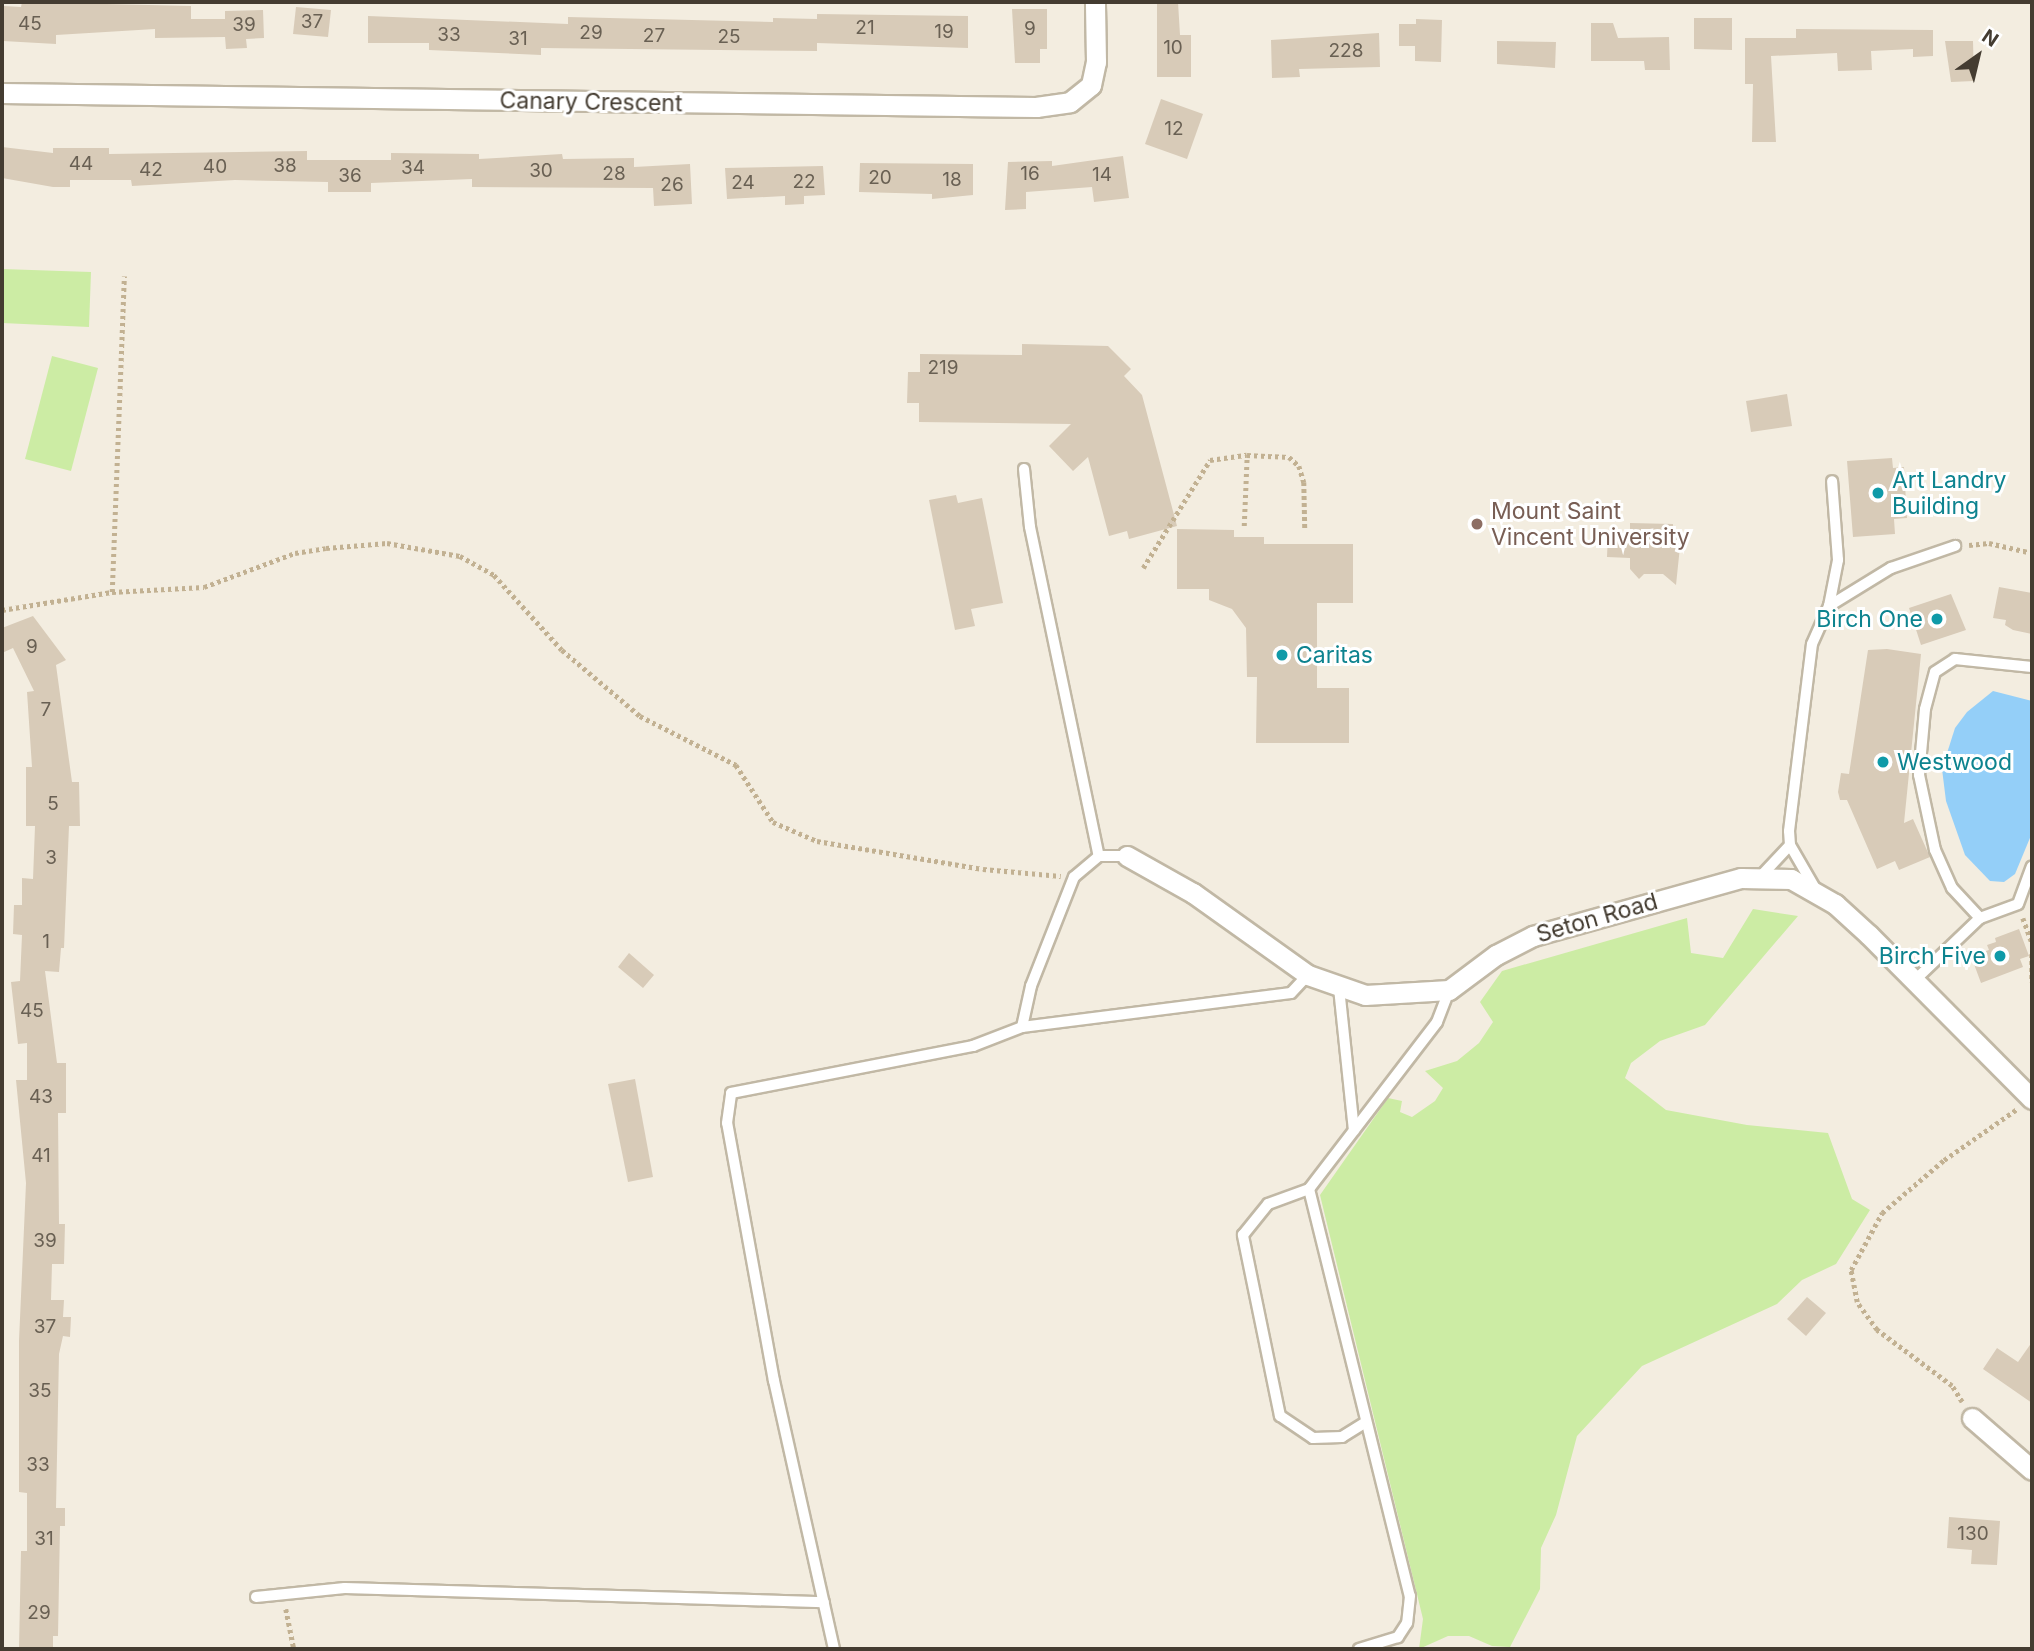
<!DOCTYPE html>
<html>
<head>
<meta charset="utf-8">
<style>
  body { margin:0 }
  #map { position:relative; width:2034px; height:1651px; overflow:hidden; background:#f3ede0; font-family:Inter,sans-serif }
  div>[style] { position:absolute }
  [style*='--x'] { left:calc(var(--x)*1px); top:calc(var(--y)*1px); width:calc(var(--w)*1px); rotate:calc(var(--a)*1deg) }
  .green>* { inset:0; background:#cceca4 }
  .water>* { inset:0; background:#94cff8 }
  .building>* { inset:0; background:#d8cbb8 }
  .path>* { height:4.5px; margin-top:-2.25px; transform-origin:0; background:repeating-linear-gradient(90deg,#c2b192 0 3.5px,transparent 0 7px) }
  .roads { filter:drop-shadow(2px 0 #c1b8a5) drop-shadow(-2px 0 #c1b8a5) drop-shadow(0 2px #c1b8a5) drop-shadow(0 -2px #c1b8a5) }
  .service>* { height:10px; margin:-5px; padding:0 5px; transform-origin:5px; border-radius:5px; background:#fff }
  .minor>* { height:19px; margin:-9.5px; padding:0 9.5px; transform-origin:9.5px; border-radius:9.5px; background:#fff }
  .dots>* { width:19px; height:19px; translate:-50% -50%; box-sizing:border-box; border:4px solid #fff; border-radius:50% }
  span { translate:-50% -50%; white-space:nowrap; text-align:center; line-height:1.15; -webkit-text-stroke:6px #fff; paint-order:stroke }
  .number-label { font-size:19px; color:#696053 }
  .number-label span { -webkit-text-stroke-width:0 }
  .street-label { font-size:23px; color:#443c31 }
  .culture-label { font-size:23px; color:#0d838f }
  .left { translate:0 -50%; text-align:left }
  .right { translate:-100% -50%; text-align:right }
  .education-label { font-size:23px; color:#785e54 }
  .frame { position:absolute; inset:0; border:4px solid #443c31; pointer-events:none }
  .north { position:absolute; left:1943px; top:21px; width:70px; height:70px; -webkit-text-stroke:5px #fff; paint-order:stroke; rotate:34deg; font-size:19px; font-weight:700; line-height:28px; text-align:center; color:#443c31 }
  .north::after { content:''; display:block; margin:auto; width:24px; height:32px; background:#443c31; clip-path:polygon(50% 0,100% 100%,50% 72%,0 100%) }
</style>
</head>
<body>
<div id="map">
  <div class="green">
    <div style="clip-path:polygon(2px 269px,91px 272px,89px 327px,2px 323px)"></div>
    <div style="clip-path:polygon(52px 356px,98px 368px,71px 471px,25px 459px)"></div>
    <div style="clip-path:polygon(1753px 909px,1798px 916px,1705px 1025px,1660px 1041px,1631px 1063px,1625px 1078px,1666px 1110px,1747px 1125px,1828px 1133px,1852px 1199px,1870px 1210px,1836px 1264px,1802px 1280px,1777px 1304px,1642px 1366px,1577px 1436px,1556px 1515px,1541px 1548px,1540px 1589px,1510px 1647px,1492px 1646px,1469px 1636px,1448px 1636px,1419px 1649px,1423px 1619px,1320px 1195px,1388px 1098px,1402px 1101px,1400px 1112px,1412px 1117px,1435px 1101px,1443px 1088px,1425px 1071px,1457px 1061px,1479px 1043px,1493px 1022px,1480px 1002px,1502px 971px,1687px 918px,1691px 953px,1723px 958px)"></div>
  </div>
  <div class="water">
    <div style="clip-path:polygon(1993px 691px,2032px 701px,2032px 833px,2015px 874px,2004px 882px,1990px 881px,1965px 855px,1946px 801px,1942px 769px,1955px 728px,1967px 712px)"></div>
  </div>
  <div class="building">
    <div style="clip-path:polygon(22px 2px,191px 6px,191px 19px,225px 19px,225px 11px,263px 10px,264px 38px,246px 39px,247px 48px,226px 49px,225px 37px,155px 38px,155px 29px,56px 35px,56px 44px,3px 41px,4px 6px,21px 7px)"></div>
    <div style="clip-path:polygon(1157px 2px,1178px 2px,1180px 35px,1191px 35px,1191px 77px,1157px 77px)"></div>
    <div style="clip-path:polygon(296px 7px,331px 10px,328px 37px,293px 34px)"></div>
    <div style="clip-path:polygon(1012px 9px,1047px 9px,1047px 49px,1040px 49px,1040px 63px,1015px 63px)"></div>
    <div style="clip-path:polygon(817px 14px,968px 16px,968px 48px,817px 43px,817px 51px,541px 48px,541px 55px,429px 50px,429px 43px,368px 43px,368px 16px,568px 24px,568px 17px,773px 22px,773px 18px,817px 19px)"></div>
    <div style="clip-path:polygon(1694px 18px,1732px 18px,1732px 50px,1694px 49px)"></div>
    <div style="clip-path:polygon(1416px 19px,1442px 20px,1441px 62px,1415px 61px,1415px 46px,1399px 46px,1399px 24px,1416px 24px)"></div>
    <div style="clip-path:polygon(1591px 23px,1613px 23px,1618px 38px,1669px 37px,1670px 70px,1645px 70px,1644px 61px,1591px 61px)"></div>
    <div style="clip-path:polygon(1796px 29px,1933px 30px,1933px 56px,1913px 57px,1913px 49px,1871px 51px,1872px 70px,1838px 71px,1837px 53px,1771px 56px,1776px 142px,1752px 142px,1753px 84px,1745px 84px,1745px 38px,1796px 38px)"></div>
    <div style="clip-path:polygon(1379px 33px,1380px 67px,1299px 69px,1300px 77px,1272px 78px,1271px 40px)"></div>
    <div style="clip-path:polygon(1497px 41px,1556px 42px,1555px 68px,1497px 64px)"></div>
    <div style="clip-path:polygon(1945px 41px,1973px 41px,1974px 81px,1951px 82px)"></div>
    <div style="clip-path:polygon(1161px 99px,1203px 114px,1187px 159px,1145px 144px)"></div>
    <div style="clip-path:polygon(2px 147px,53px 153px,53px 148px,109px 148px,109px 154px,307px 151px,307px 160px,391px 160px,391px 153px,479px 154px,479px 159px,562px 154px,563px 159px,634px 158px,634px 167px,690px 164px,692px 204px,654px 206px,653px 188px,472px 187px,472px 179px,371px 183px,371px 192px,328px 192px,328px 182px,235px 180px,132px 186px,131px 180px,70px 180px,70px 187px,53px 187px,2px 178px)"></div>
    <div style="clip-path:polygon(1123px 156px,1129px 198px,1094px 202px,1092px 187px,1026px 192px,1026px 209px,1005px 210px,1008px 162px,1052px 161px,1052px 166px)"></div>
    <div style="clip-path:polygon(860px 163px,973px 164px,973px 195px,932px 199px,932px 194px,859px 192px)"></div>
    <div style="clip-path:polygon(823px 166px,825px 195px,804px 196px,804px 204px,785px 205px,785px 196px,727px 199px,725px 168px)"></div>
    <div style="clip-path:polygon(1022px 344px,1108px 346px,1131px 369px,1124px 376px,1142px 395px,1177px 526px,1129px 539px,1127px 531px,1109px 536px,1088px 457px,1073px 471px,1049px 446px,1071px 424px,919px 422px,919px 403px,907px 403px,908px 372px,920px 372px,920px 354px,1022px 355px)"></div>
    <div style="clip-path:polygon(1787px 394px,1792px 426px,1751px 432px,1746px 401px)"></div>
    <div style="clip-path:polygon(1892px 458px,1893px 468px,1904px 467px,1907px 518px,1894px 519px,1895px 534px,1853px 537px,1847px 461px)"></div>
    <div style="clip-path:polygon(956px 495px,958px 503px,982px 498px,1003px 603px,971px 609px,975px 626px,955px 630px,929px 500px)"></div>
    <div style="clip-path:polygon(1630px 523px,1673px 524px,1673px 537px,1681px 537px,1676px 585px,1663px 574px,1644px 574px,1639px 579px,1630px 569px,1630px 558px,1607px 557px,1608px 532px,1630px 533px)"></div>
    <div style="clip-path:polygon(1177px 529px,1234px 530px,1234px 537px,1264px 537px,1264px 544px,1353px 544px,1353px 603px,1317px 603px,1317px 688px,1349px 688px,1349px 743px,1256px 743px,1257px 677px,1247px 677px,1246px 628px,1232px 609px,1209px 600px,1209px 589px,1177px 589px)"></div>
    <div style="clip-path:polygon(1999px 587px,2032px 593px,2032px 634px,2013px 630px,2005px 625px,2006px 620px,1993px 618px)"></div>
    <div style="clip-path:polygon(1951px 594px,1966px 630px,1921px 645px,1909px 608px)"></div>
    <div style="clip-path:polygon(33px 616px,66px 660px,56px 665px,72px 782px,79px 782px,80px 826px,69px 826px,64px 948px,61px 948px,59px 972px,45px 971px,57px 1063px,66px 1063px,66px 1113px,58px 1113px,59px 1224px,65px 1224px,64px 1264px,52px 1264px,51px 1300px,64px 1300px,63px 1317px,71px 1317px,70px 1337px,63px 1336px,59px 1354px,56px 1508px,65px 1508px,65px 1526px,60px 1526px,58px 1636px,53px 1636px,53px 1649px,19px 1649px,21px 1551px,27px 1551px,27px 1493px,19px 1492px,19px 1341px,26px 1183px,16px 1080px,27px 1080px,27px 1043px,18px 1044px,11px 982px,20px 981px,22px 935px,13px 934px,14px 905px,22px 905px,22px 878px,33px 879px,35px 826px,26px 826px,26px 767px,32px 767px,27px 692px,34px 691px,13px 648px,2px 653px,2px 628px)"></div>
    <div style="clip-path:polygon(1887px 649px,1921px 654px,1904px 823px,1913px 819px,1930px 857px,1899px 870px,1895px 861px,1877px 869px,1847px 800px,1840px 800px,1838px 792px,1841px 773px,1849px 774px,1868px 650px)"></div>
    <div style="clip-path:polygon(2019px 929px,2029px 956px,2020px 959px,2023px 967px,1981px 983px,1971px 956px,1989px 950px,1987px 945px,1996px 942px,1995px 938px)"></div>
    <div style="clip-path:polygon(629px 953px,654px 975px,643px 988px,618px 967px)"></div>
    <div style="clip-path:polygon(635px 1079px,653px 1177px,628px 1182px,608px 1084px)"></div>
    <div style="clip-path:polygon(1807px 1297px,1826px 1313px,1806px 1336px,1787px 1319px)"></div>
    <div style="clip-path:polygon(2032px 1342px,2032px 1403px,1983px 1369px,1997px 1348px,2018px 1362px)"></div>
    <div style="clip-path:polygon(1949px 1517px,2000px 1521px,1997px 1565px,1971px 1564px,1972px 1550px,1947px 1548px)"></div>
  </div>
  <div class="path">
    <div style="--x:1244;--y:526;--w:71;--a:-87.6"></div>
    <div style="--x:1969;--y:545;--w:20;--a:-6"></div>
    <div style="--x:1989;--y:543;--w:39;--a:13"></div>
    <div style="--x:1143;--y:568;--w:127;--a:-58.2"></div>
    <div style="--x:1210;--y:460;--w:37;--a:-8"></div>
    <div style="--x:1247;--y:455;--w:42;--a:2.7"></div>
    <div style="--x:1289;--y:457;--w:13;--a:42"></div>
    <div style="--x:1299;--y:466;--w:17;--a:73"></div>
    <div style="--x:1304;--y:482;--w:48;--a:88.8"></div>
    <div style="--x:112;--y:592;--w:316;--a:-87.8"></div>
    <div style="--x:2;--y:610;--w:111;--a:-9.3"></div>
    <div style="--x:112;--y:592;--w:92;--a:-3.1"></div>
    <div style="--x:204;--y:587;--w:97;--a:-20.5"></div>
    <div style="--x:295;--y:553;--w:31;--a:-9"></div>
    <div style="--x:326;--y:548;--w:61;--a:-4.7"></div>
    <div style="--x:387;--y:543;--w:74;--a:10.1"></div>
    <div style="--x:460;--y:556;--w:39;--a:29"></div>
    <div style="--x:494;--y:575;--w:101;--a:47.8"></div>
    <div style="--x:562;--y:650;--w:102;--a:40.2"></div>
    <div style="--x:640;--y:716;--w:108;--a:27"></div>
    <div style="--x:736;--y:765;--w:68;--a:57"></div>
    <div style="--x:773;--y:822;--w:48;--a:23.4"></div>
    <div style="--x:817;--y:841;--w:168;--a:9.6"></div>
    <div style="--x:983;--y:869;--w:78;--a:5.1"></div>
    <div style="--x:2023;--y:918;--w:27;--a:70"></div>
    <div style="--x:2032;--y:954;--w:28;--a:90"></div>
    <div style="--x:1962;--y:1402;--w:19;--a:-122"></div>
    <div style="--x:1952;--y:1386;--w:94;--a:-143.3"></div>
    <div style="--x:1877;--y:1330;--w:34;--a:-126"></div>
    <div style="--x:1857;--y:1302;--w:33;--a:-101"></div>
    <div style="--x:1851;--y:1270;--w:65;--a:-61.5"></div>
    <div style="--x:1882;--y:1213;--w:82;--a:-40.5"></div>
    <div style="--x:1944;--y:1160;--w:89;--a:-34.9"></div>
    <div style="--x:286;--y:1609;--w:41;--a:78.7"></div>
  </div>
  <div class="roads">
    <div class="service">
      <div style="--x:1024;--y:469;--w:58;--a:84.1"></div>
      <div style="--x:1030;--y:527;--w:336;--a:78.2"></div>
      <div style="--x:1829;--y:606;--w:73;--a:-31.5"></div>
      <div style="--x:1891;--y:568;--w:68;--a:-19"></div>
      <div style="--x:1761;--y:876;--w:42;--a:-46.9"></div>
      <div style="--x:1816;--y:890;--w:52;--a:-120"></div>
      <div style="--x:1790;--y:845;--w:14;--a:-94"></div>
      <div style="--x:1789;--y:831;--w:188;--a:-83"></div>
      <div style="--x:1812;--y:644;--w:42;--a:-65.9"></div>
      <div style="--x:1829;--y:606;--w:47;--a:-78.9"></div>
      <div style="--x:1838;--y:560;--w:79;--a:-94.3"></div>
      <div style="--x:1980;--y:918;--w:41;--a:-133"></div>
      <div style="--x:1952;--y:888;--w:42;--a:-114.1"></div>
      <div style="--x:1935;--y:850;--w:77;--a:-102"></div>
      <div style="--x:1919;--y:775;--w:66;--a:-84.8"></div>
      <div style="--x:1925;--y:709;--w:38;--a:-75"></div>
      <div style="--x:1935;--y:672;--w:24;--a:-33"></div>
      <div style="--x:1955;--y:659;--w:77;--a:5.9"></div>
      <div style="--x:1914;--y:981;--w:91;--a:-43.7"></div>
      <div style="--x:1980;--y:918;--w:40;--a:-20.2"></div>
      <div style="--x:2018;--y:904;--w:40;--a:-69.8"></div>
      <div style="--x:1339;--y:988;--w:143;--a:84"></div>
      <div style="--x:1022;--y:1027;--w:42;--a:-77.6"></div>
      <div style="--x:1031;--y:986;--w:117;--a:-68.5"></div>
      <div style="--x:1074;--y:877;--w:33;--a:-40"></div>
      <div style="--x:1099;--y:856;--w:28;--a:0"></div>
      <div style="--x:1309;--y:1189;--w:419;--a:76.1"></div>
      <div style="--x:1410;--y:1596;--w:27;--a:96"></div>
      <div style="--x:1407;--y:1623;--w:17;--a:123"></div>
      <div style="--x:1398;--y:1637;--w:41;--a:162.9"></div>
      <div style="--x:1366;--y:1422;--w:28;--a:148"></div>
      <div style="--x:1342;--y:1437;--w:29;--a:178"></div>
      <div style="--x:1313;--y:1438;--w:40;--a:-146"></div>
      <div style="--x:1280;--y:1416;--w:185;--a:-101.6"></div>
      <div style="--x:1243;--y:1235;--w:40;--a:-51"></div>
      <div style="--x:1268;--y:1204;--w:44;--a:-20.1"></div>
      <div style="--x:1309;--y:1189;--w:210;--a:-52.5"></div>
      <div style="--x:1437;--y:1022;--w:34;--a:-69"></div>
      <div style="--x:256;--y:1597;--w:89;--a:-5.8"></div>
      <div style="--x:345;--y:1588;--w:479;--a:1.7"></div>
      <div style="--x:834;--y:1649;--w:275;--a:-102.6"></div>
      <div style="--x:774;--y:1381;--w:262;--a:-100.3"></div>
      <div style="--x:727;--y:1123;--w:30;--a:-82"></div>
      <div style="--x:731;--y:1093;--w:247;--a:-11"></div>
      <div style="--x:973;--y:1046;--w:53;--a:-21.2"></div>
      <div style="--x:1022;--y:1027;--w:271;--a:-7.2"></div>
      <div style="--x:1291;--y:993;--w:25;--a:-47"></div>
    </div>
    <div class="minor">
      <div style="--x:2;--y:93;--w:1034;--a:0.78"></div>
      <div style="--x:1036;--y:107;--w:34;--a:-8"></div>
      <div style="--x:1070;--y:102;--w:27;--a:-39"></div>
      <div style="--x:1091;--y:85;--w:24;--a:-78"></div>
      <div style="--x:1096;--y:62;--w:60;--a:-91"></div>
      <div style="--x:1127;--y:856;--w:76;--a:29.3"></div>
      <div style="--x:1193;--y:893;--w:141;--a:35.5"></div>
      <div style="--x:1308;--y:975;--w:60;--a:19.3"></div>
      <div style="--x:1365;--y:995;--w:84;--a:-3.4"></div>
      <div style="--x:1449;--y:990;--w:59;--a:-36.7"></div>
      <div style="--x:1496;--y:955;--w:42;--a:-27.2"></div>
      <div style="--x:1533;--y:936;--w:216;--a:-15.6"></div>
      <div style="--x:1741;--y:878;--w:50;--a:1.1"></div>
      <div style="--x:1791;--y:879;--w:51;--a:29.6"></div>
      <div style="--x:1835;--y:904;--w:46;--a:42.4"></div>
      <div style="--x:1869;--y:935;--w:231;--a:45.2"></div>
      <div style="--x:1972;--y:1418;--w:79;--a:40.9"></div>
    </div>
  </div>
  <div class="dots">
    <div style="left:1878px;top:493px;background:#0f9aa8"></div>
    <div style="left:1477px;top:524px;background:#8d6e63"></div>
    <div style="left:1937px;top:619px;background:#0f9aa8"></div>
    <div style="left:1282px;top:655px;background:#0f9aa8"></div>
    <div style="left:1883px;top:762px;background:#0f9aa8"></div>
    <div style="left:2000px;top:956px;background:#0f9aa8"></div>
  </div>
  <div class="number-label">
    <span style="left:312px;top:22px">37</span>
    <span style="left:30px;top:24px">45</span>
    <span style="left:244px;top:25px">39</span>
    <span style="left:865px;top:28px">21</span>
    <span style="left:1030px;top:29px">9</span>
    <span style="left:944px;top:32px">19</span>
    <span style="left:591px;top:33px">29</span>
    <span style="left:449px;top:35px">33</span>
    <span style="left:654px;top:36px">27</span>
    <span style="left:729px;top:37px">25</span>
    <span style="left:518px;top:39px">31</span>
    <span style="left:1173px;top:48px">10</span>
    <span style="left:1346px;top:51px">228</span>
    <span style="left:1174px;top:129px">12</span>
    <span style="left:81px;top:164px">44</span>
    <span style="left:285px;top:166px">38</span>
    <span style="left:215px;top:167px">40</span>
    <span style="left:413px;top:168px">34</span>
    <span style="left:151px;top:170px">42</span>
    <span style="left:541px;top:171px">30</span>
    <span style="left:614px;top:174px">28</span>
    <span style="left:1030px;top:174px">16</span>
    <span style="left:1102px;top:175px">14</span>
    <span style="left:350px;top:176px">36</span>
    <span style="left:880px;top:178px">20</span>
    <span style="left:952px;top:180px">18</span>
    <span style="left:804px;top:182px">22</span>
    <span style="left:743px;top:183px">24</span>
    <span style="left:672px;top:185px">26</span>
    <span style="left:943px;top:368px">219</span>
    <span style="left:32px;top:647px">9</span>
    <span style="left:46px;top:710px">7</span>
    <span style="left:53px;top:804px">5</span>
    <span style="left:51px;top:858px">3</span>
    <span style="left:46px;top:942px">1</span>
    <span style="left:32px;top:1011px">45</span>
    <span style="left:41px;top:1097px">43</span>
    <span style="left:41px;top:1156px">41</span>
    <span style="left:45px;top:1241px">39</span>
    <span style="left:45px;top:1327px">37</span>
    <span style="left:40px;top:1391px">35</span>
    <span style="left:38px;top:1465px">33</span>
    <span style="left:1973px;top:1534px">130</span>
    <span style="left:44px;top:1539px">31</span>
    <span style="left:39px;top:1613px">29</span>
  </div>
  <div class="street-label">
    <span style="left:591px;top:102px;rotate:1deg">Canary Crescent</span>
    <span style="left:1597px;top:918px;rotate:-16deg">Seton Road</span>
  </div>
  <div class="culture-label">
    <span class="left" style="left:1892px;top:493px">Art Landry<br>Building</span>
    <span class="right" style="left:1923px;top:619px">Birch One</span>
    <span class="left" style="left:1296px;top:655px">Caritas</span>
    <span class="left" style="left:1897px;top:762px">Westwood</span>
    <span class="right" style="left:1986px;top:956px">Birch Five</span>
  </div>
  <div class="education-label">
    <span class="left" style="left:1491px;top:524px">Mount Saint<br>Vincent University</span>
  </div>
  <div class="frame"></div>
  <div class="north">N</div>
</div>
</body>
</html>
